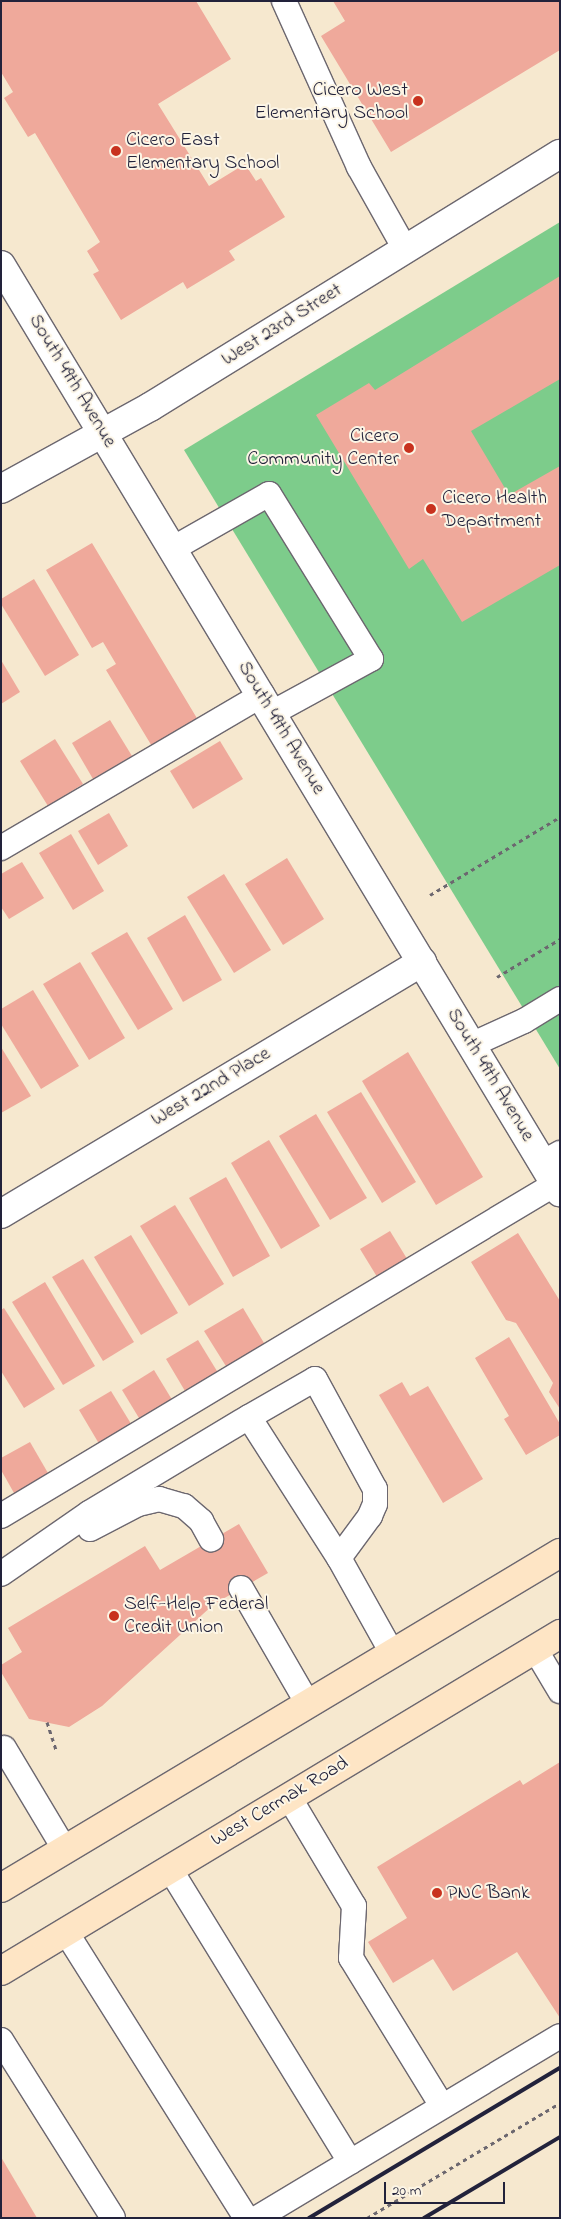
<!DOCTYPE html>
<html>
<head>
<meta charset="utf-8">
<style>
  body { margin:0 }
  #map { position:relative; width:561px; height:2219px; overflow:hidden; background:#f6e8cf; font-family:"Indie Flower",sans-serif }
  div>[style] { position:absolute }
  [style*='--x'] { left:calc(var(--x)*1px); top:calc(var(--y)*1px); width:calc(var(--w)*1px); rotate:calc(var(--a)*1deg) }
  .green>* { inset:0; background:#7dcc8b }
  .building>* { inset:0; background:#efa99b }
  .path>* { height:3px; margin-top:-1.5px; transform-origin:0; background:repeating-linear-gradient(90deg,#6c676f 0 4px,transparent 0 8px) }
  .roads { filter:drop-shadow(1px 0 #6c676f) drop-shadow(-1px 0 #6c676f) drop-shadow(0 1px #6c676f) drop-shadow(0 -1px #6c676f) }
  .service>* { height:24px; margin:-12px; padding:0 12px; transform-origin:12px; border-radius:12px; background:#fff }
  .minor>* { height:28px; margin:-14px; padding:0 14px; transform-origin:14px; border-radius:14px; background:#fff }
  .secondary>* { height:28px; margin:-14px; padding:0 14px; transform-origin:14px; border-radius:14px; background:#fee5c5 }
  .rail>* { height:4px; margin:-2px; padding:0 2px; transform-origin:2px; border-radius:2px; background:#22223b }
  .dots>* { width:14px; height:14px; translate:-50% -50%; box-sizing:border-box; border:2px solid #fcf5e5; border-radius:50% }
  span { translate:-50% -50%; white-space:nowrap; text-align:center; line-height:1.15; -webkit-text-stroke:4px #fcf5e5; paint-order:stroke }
  .poi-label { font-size:20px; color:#22223b }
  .right { translate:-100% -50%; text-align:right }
  .left { translate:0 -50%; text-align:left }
  .street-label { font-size:20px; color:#22223b }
  .frame { position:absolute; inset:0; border:2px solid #22223b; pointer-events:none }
  .scale { position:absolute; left:384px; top:2182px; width:121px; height:22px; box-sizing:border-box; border:2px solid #22223b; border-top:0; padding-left:6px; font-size:15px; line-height:18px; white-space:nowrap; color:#22223b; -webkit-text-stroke:4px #fcf5e5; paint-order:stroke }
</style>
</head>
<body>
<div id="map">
  <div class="green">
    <div style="clip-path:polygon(560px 222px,560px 1069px,184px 450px)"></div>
  </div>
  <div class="building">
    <div style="clip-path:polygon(1px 1px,196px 1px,231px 59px,158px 104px,209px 186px,245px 164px,256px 181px,261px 178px,285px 217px,229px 251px,235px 260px,187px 289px,183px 282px,121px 320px,93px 274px,99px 271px,87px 251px,100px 242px,35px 133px,28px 137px,4px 98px,13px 92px,1px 72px)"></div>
    <div style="clip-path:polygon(333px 1px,560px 1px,560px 50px,391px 152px,321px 36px,345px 21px)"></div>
    <div style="clip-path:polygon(560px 276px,560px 379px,471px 431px,509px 495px,560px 466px,560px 565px,462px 622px,423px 559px,409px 569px,316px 415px,369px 383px,375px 390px)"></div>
    <div style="clip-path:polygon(92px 543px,198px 720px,153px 748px,106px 670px,116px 664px,103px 642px,92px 648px,46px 570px)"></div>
    <div style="clip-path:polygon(34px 579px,79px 655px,45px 676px,1px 604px,1px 599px)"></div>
    <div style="clip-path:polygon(1px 660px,20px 692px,1px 704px)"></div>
    <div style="clip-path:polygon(110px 720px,132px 756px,93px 779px,72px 743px)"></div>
    <div style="clip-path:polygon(55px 739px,83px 784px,48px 806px,20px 761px)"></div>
    <div style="clip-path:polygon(220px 741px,243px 779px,193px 809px,170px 771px)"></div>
    <div style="clip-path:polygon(109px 813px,128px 846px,98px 865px,78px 831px)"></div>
    <div style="clip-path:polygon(71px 834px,104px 891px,73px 910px,39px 853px)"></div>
    <div style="clip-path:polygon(287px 858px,324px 919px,283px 945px,245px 884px)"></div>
    <div style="clip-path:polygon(22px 862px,44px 898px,9px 919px,1px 907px,1px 874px)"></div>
    <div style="clip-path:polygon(224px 874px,271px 950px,234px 973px,187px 897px)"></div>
    <div style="clip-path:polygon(185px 915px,222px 980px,183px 1002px,147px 938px)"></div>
    <div style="clip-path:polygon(127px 932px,173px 1009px,138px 1030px,91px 953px)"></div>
    <div style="clip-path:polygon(80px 962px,125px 1038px,89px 1060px,43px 984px)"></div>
    <div style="clip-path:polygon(33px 990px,79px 1066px,41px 1089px,1px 1024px,1px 1009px)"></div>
    <div style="clip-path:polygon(1px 1047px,31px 1096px,1px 1113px)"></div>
    <div style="clip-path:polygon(408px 1052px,483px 1177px,436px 1205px,362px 1081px)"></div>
    <div style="clip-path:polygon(361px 1092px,416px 1182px,382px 1203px,327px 1112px)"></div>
    <div style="clip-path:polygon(316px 1114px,367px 1198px,330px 1220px,279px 1136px)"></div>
    <div style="clip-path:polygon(269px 1140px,320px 1226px,281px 1249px,231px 1163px)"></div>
    <div style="clip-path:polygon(226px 1177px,270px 1256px,233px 1277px,189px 1198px)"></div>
    <div style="clip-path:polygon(175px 1205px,224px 1284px,189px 1306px,140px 1226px)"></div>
    <div style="clip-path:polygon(390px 1231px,409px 1262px,379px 1280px,360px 1249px)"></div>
    <div style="clip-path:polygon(518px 1233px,560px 1301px,560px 1409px,549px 1392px,553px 1383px,516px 1323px,506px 1320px,471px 1262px)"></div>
    <div style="clip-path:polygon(131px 1235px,178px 1313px,141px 1335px,94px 1257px)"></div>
    <div style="clip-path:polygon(83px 1259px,134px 1342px,103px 1361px,52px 1277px)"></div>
    <div style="clip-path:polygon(45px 1282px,95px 1366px,63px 1385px,12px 1302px)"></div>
    <div style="clip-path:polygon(4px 1308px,55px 1389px,24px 1408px,1px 1371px,1px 1310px)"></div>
    <div style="clip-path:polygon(243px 1308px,267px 1348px,229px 1371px,204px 1331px)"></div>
    <div style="clip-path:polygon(509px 1337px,560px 1424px,560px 1435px,526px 1455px,504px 1419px,509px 1416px,475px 1358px)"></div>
    <div style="clip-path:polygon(198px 1340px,220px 1376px,188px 1396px,166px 1359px)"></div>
    <div style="clip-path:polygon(154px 1370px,174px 1403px,142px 1423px,122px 1390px)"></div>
    <div style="clip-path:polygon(402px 1382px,410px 1396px,428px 1386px,483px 1479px,443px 1503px,379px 1395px)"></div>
    <div style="clip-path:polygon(111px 1391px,133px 1427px,101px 1447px,79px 1410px)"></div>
    <div style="clip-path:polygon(30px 1442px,52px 1480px,18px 1500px,1px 1470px,1px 1458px)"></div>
    <div style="clip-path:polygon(239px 1524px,268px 1573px,214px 1604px,102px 1706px,69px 1727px,29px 1719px,1px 1672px,1px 1665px,22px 1652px,8px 1628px,145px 1546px,160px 1570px)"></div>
    <div style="clip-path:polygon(560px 1762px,560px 2018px,517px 1952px,453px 1991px,433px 1959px,393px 1983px,368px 1942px,407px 1918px,377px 1867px,520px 1780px,523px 1785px)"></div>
    <div style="clip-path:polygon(1px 2157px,37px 2218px,1px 2218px)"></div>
  </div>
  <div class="path">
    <div style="--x:430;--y:895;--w:152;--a:-31"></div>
    <div style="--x:497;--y:977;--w:74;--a:-31.1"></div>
    <div style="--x:47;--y:1722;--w:29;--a:72"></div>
    <div style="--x:367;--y:2218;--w:225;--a:-30.8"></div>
  </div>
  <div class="roads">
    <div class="service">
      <div style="--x:284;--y:1;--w:182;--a:65.7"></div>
      <div style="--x:359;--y:167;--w:94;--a:60.7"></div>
      <div style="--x:174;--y:548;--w:109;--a:-29.6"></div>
      <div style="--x:269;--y:494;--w:194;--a:58.3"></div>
      <div style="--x:371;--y:659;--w:113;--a:151.4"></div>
      <div style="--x:1;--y:848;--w:303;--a:-30.4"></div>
      <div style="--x:471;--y:1045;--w:58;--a:-24.4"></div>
      <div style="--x:524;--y:1021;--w:42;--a:-31.4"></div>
      <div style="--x:542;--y:1163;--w:21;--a:-29"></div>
      <div style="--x:1;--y:1516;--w:646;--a:-30.93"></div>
      <div style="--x:90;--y:1529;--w:54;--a:-27.5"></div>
      <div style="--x:138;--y:1504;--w:22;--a:-13"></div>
      <div style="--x:159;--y:1499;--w:26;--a:16"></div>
      <div style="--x:184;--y:1506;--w:23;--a:41"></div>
      <div style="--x:201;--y:1521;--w:21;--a:61"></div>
      <div style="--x:339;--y:1558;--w:167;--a:-122.6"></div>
      <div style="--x:249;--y:1417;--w:76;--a:-29.9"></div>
      <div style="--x:315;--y:1379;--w:125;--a:61.4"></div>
      <div style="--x:375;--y:1489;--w:15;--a:90"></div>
      <div style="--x:375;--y:1504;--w:13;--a:113"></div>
      <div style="--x:370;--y:1516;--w:52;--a:126.4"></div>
      <div style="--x:339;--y:1558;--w:109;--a:60.8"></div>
      <div style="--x:1;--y:1574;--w:107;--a:-34.7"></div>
      <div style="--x:89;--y:1513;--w:187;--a:-31"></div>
      <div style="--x:241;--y:1588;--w:134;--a:60"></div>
      <div style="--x:535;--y:1649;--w:49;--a:59.2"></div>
      <div style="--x:4;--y:1748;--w:119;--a:59.1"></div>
      <div style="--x:289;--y:1797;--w:127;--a:59.2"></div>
      <div style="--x:354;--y:1906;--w:52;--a:93.3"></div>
      <div style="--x:351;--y:1958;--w:174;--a:58.4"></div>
      <div style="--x:170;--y:1869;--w:344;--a:58.4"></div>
      <div style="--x:66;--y:1932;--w:338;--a:57.8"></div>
      <div style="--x:1;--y:2040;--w:210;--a:57.8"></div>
      <div style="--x:257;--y:2218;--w:353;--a:-31"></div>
    </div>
    <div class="minor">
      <div style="--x:1;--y:265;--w:1083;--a:58.91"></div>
      <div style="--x:1;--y:489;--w:170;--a:-28.8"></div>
      <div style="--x:150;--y:407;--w:482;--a:-31.7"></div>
      <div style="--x:1;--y:1214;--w:491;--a:-30.9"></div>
    </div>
    <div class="secondary">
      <div style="--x:1;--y:1888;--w:652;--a:-30.93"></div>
      <div style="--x:1;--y:1971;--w:653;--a:-31.08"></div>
    </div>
  </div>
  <div class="rail">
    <div style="--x:309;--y:2218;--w:292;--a:-30.9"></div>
    <div style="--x:424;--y:2218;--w:158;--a:-30.8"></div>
  </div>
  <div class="dots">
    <div style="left:418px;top:101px;background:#c8321e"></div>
    <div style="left:116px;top:151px;background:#c8321e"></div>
    <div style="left:409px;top:448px;background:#c8321e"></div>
    <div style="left:431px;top:509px;background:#c8321e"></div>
    <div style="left:114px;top:1616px;background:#c8321e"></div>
    <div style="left:437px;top:1893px;background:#c8321e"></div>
  </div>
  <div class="poi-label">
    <span class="right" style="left:408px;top:102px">Cicero West<br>Elementary School</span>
    <span class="left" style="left:126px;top:152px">Cicero East<br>Elementary School</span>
    <span class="right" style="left:399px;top:448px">Cicero<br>Community Center</span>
    <span class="left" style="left:442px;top:510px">Cicero Health<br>Department</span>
    <span class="left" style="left:124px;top:1616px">Self-Help Federal<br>Credit Union</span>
    <span class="left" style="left:447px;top:1893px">PNC Bank</span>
  </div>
  <div class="street-label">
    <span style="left:282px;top:325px;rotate:-32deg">West 23rd Street</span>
    <span style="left:72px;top:381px;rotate:59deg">South 49th Avenue</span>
    <span style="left:281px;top:728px;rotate:59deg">South 49th Avenue</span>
    <span style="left:490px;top:1075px;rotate:59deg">South 49th Avenue</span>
    <span style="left:211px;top:1087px;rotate:-31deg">West 22nd Place</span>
    <span style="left:280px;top:1802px;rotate:-31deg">West Cermak Road</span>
  </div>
  <div class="frame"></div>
  <div class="scale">20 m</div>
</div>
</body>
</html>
